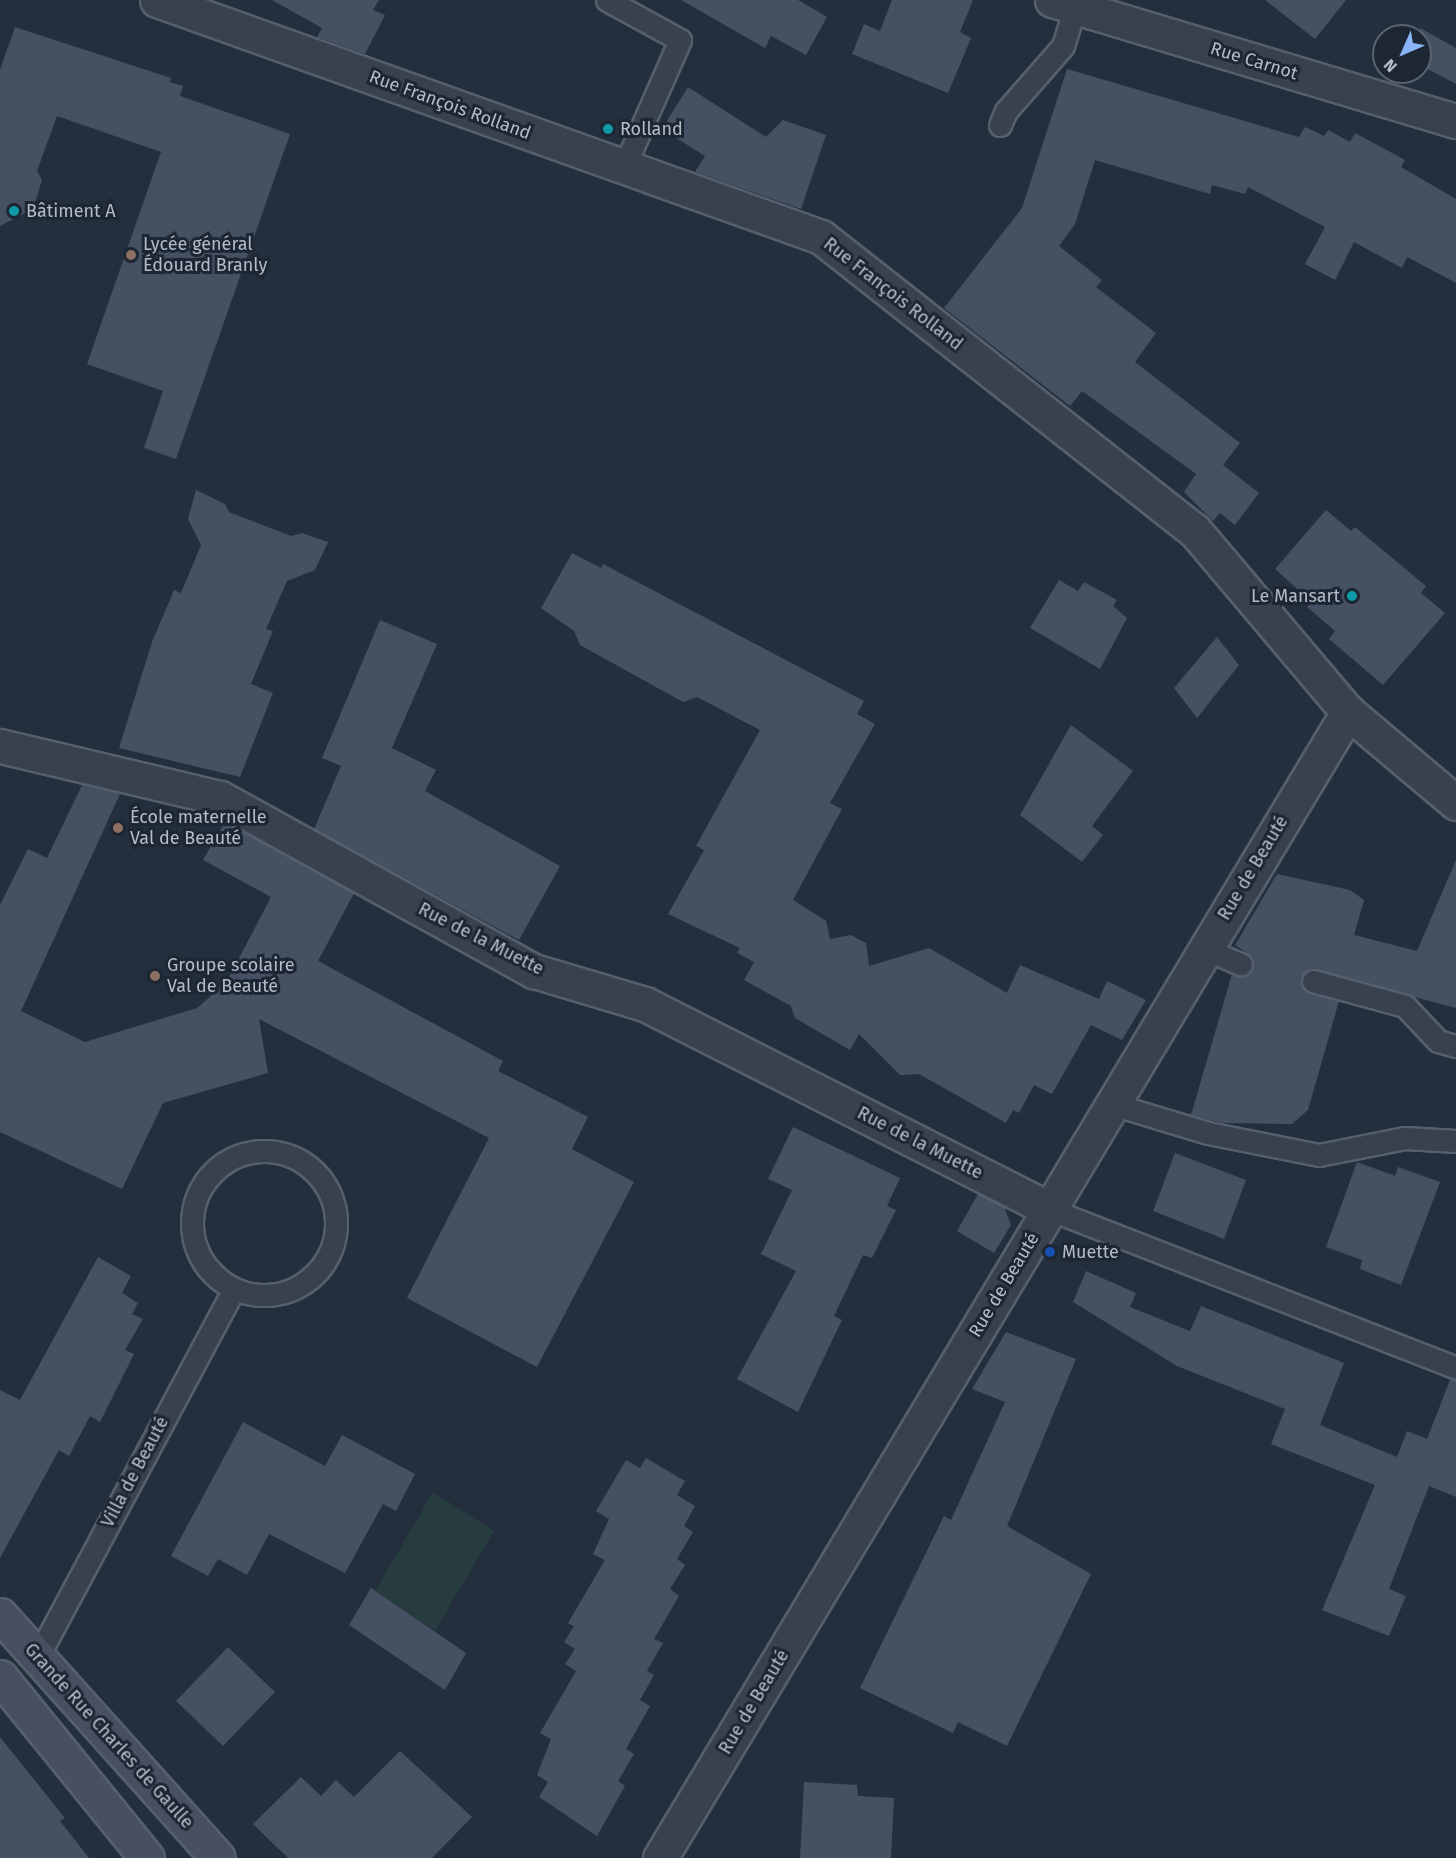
<!DOCTYPE html>
<html>
<head>
<meta charset="utf-8">
<style>
  body { margin:0 }
  #map { position:relative; width:1456px; height:1858px; overflow:hidden; background:#242f3e; font-family:"Fira Sans",sans-serif }
  div>[style] { position:absolute }
  [style*='--x'] { left:calc(var(--x)*1px); top:calc(var(--y)*1px); width:calc(var(--w)*1px); rotate:calc(var(--a)*1deg) }
  .green>* { inset:0; background:#263c3f }
  .building>* { inset:0; background:#455162 }
  .roads { filter:drop-shadow(2px 0 #565f6c) drop-shadow(-2px 0 #565f6c) drop-shadow(0 2px #565f6c) drop-shadow(0 -2px #565f6c) }
  .lane>* { height:21px; margin:-10.5px; padding:0 10.5px; transform-origin:10.5px; border-radius:10.5px; background:#38414e }
  .lane>.ring { margin:-10.5px; padding:0; box-sizing:content-box; background:none; border:21px solid #38414e; border-radius:50% }
  .street>* { height:33px; margin:-16.5px; padding:0 16.5px; transform-origin:16.5px; border-radius:16.5px; background:#38414e }
  .secondary>* { height:33px; margin:-16.5px; padding:0 16.5px; transform-origin:16.5px; border-radius:16.5px; background:#465061 }
  .dots>* { width:16px; height:16px; translate:-50% -50%; box-sizing:border-box; border:3px solid #1d2633; border-radius:50% }
  span { translate:-50% -50%; white-space:nowrap; text-align:center; line-height:1.15; -webkit-text-stroke:6px #1d2633; paint-order:stroke }
  .street-label { font-size:18px; color:#b4bcc9 }
  .poi-label { font-size:18px; color:#b4bcc9 }
  .left { translate:0 -50%; text-align:left }
  .right { translate:-100% -50%; text-align:right }
  .north { position:absolute; left:1372px; top:24px; width:60px; height:60px; box-sizing:border-box; background:#1d2633; border:2px solid #59626f; border-radius:50%; rotate:225deg; font-size:16px; font-weight:700; line-height:24px; text-align:center; color:#b4bcc9 }
  .north::after { content:''; display:block; margin:auto; width:21px; height:27px; background:#8ab4f8; clip-path:polygon(50% 0,100% 100%,50% 72%,0 100%) }
</style>
</head>
<body>
<div id="map">
  <div class="green">
    <div style="clip-path:polygon(433px 1492px,494px 1531px,435px 1631px,375px 1591px)"></div>
  </div>
  <div class="building">
    <div style="clip-path:polygon(272px 0,379px 0,373px 10px,385px 15px,365px 54px,317px 37px,322px 28px)"></div>
    <div style="clip-path:polygon(681px 0,798px 0,827px 17px,806px 55px,771px 36px,765px 48px)"></div>
    <div style="clip-path:polygon(892px 0,973px 0,960px 32px,971px 38px,948px 93px,852px 54px,864px 24px,880px 31px)"></div>
    <div style="clip-path:polygon(1265px 0,1346px 0,1315px 39px)"></div>
    <div style="clip-path:polygon(15px 27px,171px 78px,170px 82px,183px 86px,180px 96px,290px 134px,176px 459px,144px 448px,163px 391px,87px 364px,161px 152px,57px 116px,37px 171px,42px 180px,33px 209px,0 226px,0 70px)"></div>
    <div style="clip-path:polygon(1420px 28px,1456px 48px,1456px 84px,1420px 65px)"></div>
    <div style="clip-path:polygon(1067px 69px,1299px 137px,1305px 127px,1324px 136px,1328px 130px,1350px 142px,1355px 133px,1405px 160px,1401px 167px,1456px 199px,1456px 283px,1407px 257px,1402px 268px,1354px 242px,1335px 280px,1305px 264px,1325px 227px,1248px 187px,1245px 194px,1212px 185px,1210px 194px,1095px 160px,1075px 224px,1059px 246px,1102px 280px,1096px 287px,1156px 333px,1135px 362px,1240px 443px,1223px 465px,1259px 493px,1235px 525px,1220px 513px,1213px 521px,1184px 492px,1196px 474px,1082px 391px,1070px 406px,944px 308px,1022px 208px)"></div>
    <div style="clip-path:polygon(688px 87px,766px 137px,783px 120px,826px 135px,801px 209px,695px 172px,705px 156px,662px 129px)"></div>
    <div style="clip-path:polygon(196px 490px,225px 504px,229px 512px,291px 536px,302px 533px,328px 542px,315px 570px,287px 581px,266px 629px,273px 631px,251px 684px,273px 693px,240px 777px,119px 748px,152px 642px,174px 590px,181px 593px,201px 545px,188px 519px)"></div>
    <div style="clip-path:polygon(1326px 510px,1351px 531px,1355px 527px,1426px 586px,1421px 593px,1445px 613px,1383px 685px,1329px 639px,1335px 631px,1307px 607px,1312px 602px,1275px 569px)"></div>
    <div style="clip-path:polygon(572px 553px,601px 568px,603px 564px,864px 701px,857px 714px,875px 724px,830px 803px,842px 809px,793px 900px,826px 921px,830px 939px,851px 935px,866px 943px,869px 966px,929px 948px,1007px 993px,1020px 965px,1099px 999px,1107px 981px,1146px 1000px,1122px 1040px,1091px 1025px,1052px 1094px,1034px 1085px,1019px 1113px,1013px 1110px,1006px 1123px,919px 1074px,900px 1075px,859px 1034px,850px 1050px,795px 1018px,791px 1006px,744px 980px,754px 962px,737px 953px,740px 948px,668px 914px,704px 850px,696px 846px,760px 730px,697px 697px,683px 702px,580px 645px,574px 631px,541px 608px)"></div>
    <div style="clip-path:polygon(1059px 580px,1078px 591px,1084px 582px,1117px 600px,1113px 606px,1127px 618px,1100px 669px,1030px 628px)"></div>
    <div style="clip-path:polygon(380px 620px,437px 644px,392px 748px,436px 770px,425px 791px,560px 866px,519px 940px,314px 829px,341px 766px,322px 758px)"></div>
    <div style="clip-path:polygon(1217px 637px,1239px 665px,1197px 718px,1174px 688px)"></div>
    <div style="clip-path:polygon(1071px 725px,1133px 771px,1092px 826px,1103px 835px,1082px 862px,1020px 815px)"></div>
    <div style="clip-path:polygon(82px 785px,120px 794px,21px 1011px,85px 1042px,197px 1008px,226px 983px,271px 897px,203px 860px,225px 822px,354px 893px,318px 961px,503px 1061px,498px 1071px,588px 1117px,572px 1149px,634px 1182px,537px 1367px,407px 1298px,489px 1138px,259px 1019px,268px 1073px,163px 1103px,122px 1189px,0 1132px,0 905px,28px 849px,47px 858px)"></div>
    <div style="clip-path:polygon(1456px 860px,1456px 1008px,1309px 969px,1301px 977px,1304px 990px,1339px 1001px,1308px 1110px,1292px 1124px,1222px 1123px,1191px 1115px,1232px 974px,1243px 976px,1253px 968px,1251px 956px,1235px 945px,1277px 874px,1350px 890px,1364px 900px,1354px 935px,1417px 951px)"></div>
    <div style="clip-path:polygon(793px 1127px,900px 1178px,887px 1206px,896px 1210px,872px 1258px,863px 1255px,834px 1316px,842px 1320px,798px 1412px,737px 1379px,796px 1271px,761px 1254px,792px 1190px,768px 1179px)"></div>
    <div style="clip-path:polygon(1175px 1153px,1246px 1180px,1224px 1239px,1153px 1211px)"></div>
    <div style="clip-path:polygon(1357px 1162px,1395px 1176px,1398px 1167px,1440px 1182px,1401px 1285px,1360px 1269px,1362px 1260px,1326px 1247px)"></div>
    <div style="clip-path:polygon(978px 1194px,1004px 1207px,1011px 1225px,994px 1253px,957px 1231px)"></div>
    <div style="clip-path:polygon(98px 1257px,131px 1276px,122px 1293px,138px 1303px,132px 1314px,143px 1319px,125px 1350px,134px 1354px,100px 1422px,90px 1416px,69px 1456px,59px 1450px,0 1558px,0 1390px,20px 1400px)"></div>
    <div style="clip-path:polygon(1086px 1271px,1136px 1293px,1130px 1307px,1190px 1331px,1201px 1306px,1344px 1363px,1320px 1425px,1397px 1457px,1407px 1431px,1427px 1439px,1450px 1380px,1456px 1380px,1456px 1497px,1429px 1486px,1389px 1589px,1406px 1596px,1389px 1636px,1322px 1610px,1375px 1485px,1271px 1444px,1285px 1409px,1177px 1366px,1073px 1302px)"></div>
    <div style="clip-path:polygon(1006px 1332px,1076px 1359px,1007px 1526px,1091px 1574px,1007px 1746px,958px 1722px,953px 1733px,860px 1688px,944px 1516px,951px 1520px,1005px 1402px,972px 1389px)"></div>
    <div style="clip-path:polygon(243px 1422px,325px 1466px,342px 1435px,415px 1474px,396px 1511px,383px 1504px,345px 1573px,269px 1534px,247px 1575px,218px 1559px,208px 1576px,171px 1556px)"></div>
    <div style="clip-path:polygon(646px 1458px,685px 1481px,677px 1495px,695px 1506px,684px 1526px,693px 1532px,677px 1559px,685px 1565px,670px 1589px,679px 1596px,654px 1639px,663px 1643px,647px 1671px,654px 1675px,640px 1700px,650px 1706px,626px 1749px,634px 1754px,618px 1781px,625px 1786px,597px 1836px,539px 1797px,548px 1782px,537px 1775px,551px 1739px,540px 1733px,576px 1671px,565px 1664px,575px 1649px,564px 1642px,574px 1626px,568px 1623px,605px 1560px,593px 1554px,609px 1519px,596px 1511px,626px 1460px,640px 1468px)"></div>
    <div style="clip-path:polygon(371px 1588px,466px 1653px,445px 1690px,349px 1625px)"></div>
    <div style="clip-path:polygon(228px 1647px,275px 1692px,223px 1746px,176px 1701px)"></div>
    <div style="clip-path:polygon(0 1737px,65px 1818px,60px 1821px,89px 1858px,0 1858px)"></div>
    <div style="clip-path:polygon(400px 1751px,472px 1817px,432px 1858px,288px 1858px,253px 1824px,301px 1777px,321px 1796px,336px 1780px,354px 1797px)"></div>
    <div style="clip-path:polygon(804px 1782px,857px 1785px,858px 1796px,894px 1798px,891px 1858px,800px 1858px)"></div>
  </div>
  <div class="roads">
    <div class="lane">
      <div style="--x:607;--y:0;--w:83;--a:28.7"></div>
      <div style="--x:680;--y:40;--w:139;--a:113.8"></div>
      <div style="--x:1000;--y:125;--w:15;--a:-67"></div>
      <div style="--x:1006;--y:111;--w:86;--a:-48.8"></div>
      <div style="--x:1063;--y:46;--w:41;--a:-72.9"></div>
      <div style="--x:1205;--y:949;--w:39;--a:23"></div>
      <div style="--x:1313;--y:981;--w:95;--a:15.2"></div>
      <div style="--x:1405;--y:1006;--w:48;--a:46.7"></div>
      <div style="--x:1438;--y:1041;--w:19;--a:16"></div>
      <div style="--x:1112;--y:1104;--w:100;--a:16.8"></div>
      <div style="--x:1208;--y:1133;--w:113;--a:11.2"></div>
      <div style="--x:1319;--y:1155;--w:88;--a:-11.2"></div>
      <div style="--x:1405;--y:1138;--w:51;--a:3.4"></div>
      <div class="ring" style="left:192px;top:1151px;width:123px;height:123px"></div>
      <div style="--x:1049;--y:1209;--w:437;--a:21.3"></div>
      <div style="--x:38;--y:1656;--w:416;--a:-61.9"></div>
    </div>
    <div class="street">
      <div style="--x:157;--y:0;--w:705;--a:19.64"></div>
      <div style="--x:821;--y:237;--w:474;--a:38.2"></div>
      <div style="--x:1194;--y:530;--w:238;--a:49.8"></div>
      <div style="--x:1348;--y:712;--w:141;--a:40.1"></div>
      <div style="--x:1052;--y:0;--w:422;--a:16.7"></div>
      <div style="--x:0;--y:746;--w:226;--a:13.3"></div>
      <div style="--x:220;--y:798;--w:359;--a:28.9"></div>
      <div style="--x:534;--y:971;--w:116;--a:16.6"></div>
      <div style="--x:645;--y:1004;--w:453;--a:26.9"></div>
      <div style="--x:660;--y:1858;--w:1337;--a:-59.02"></div>
    </div>
    <div class="secondary">
      <div style="--x:0;--y:1615;--w:326;--a:48.1"></div>
      <div style="--x:0;--y:1677;--w:233;--a:50.9"></div>
    </div>
  </div>
  <div class="dots">
    <div style="left:608px;top:129px;background:#0f9aa8"></div>
    <div style="left:14px;top:211px;background:#0f9aa8"></div>
    <div style="left:131px;top:255px;background:#8d6e63"></div>
    <div style="left:1352px;top:596px;background:#0f9aa8"></div>
    <div style="left:118px;top:828px;background:#8d6e63"></div>
    <div style="left:155px;top:976px;background:#8d6e63"></div>
    <div style="left:1050px;top:1252px;background:#1a4fb4"></div>
  </div>
  <div class="street-label">
    <span style="left:1254px;top:61px;rotate:17deg">Rue Carnot</span>
    <span style="left:450px;top:105px;rotate:20deg">Rue François Rolland</span>
    <span style="left:893px;top:294px;rotate:38deg">Rue François Rolland</span>
    <span style="left:1253px;top:868px;rotate:-59deg">Rue de Beauté</span>
    <span style="left:481px;top:939px;rotate:27deg">Rue de la Muette</span>
    <span style="left:920px;top:1143px;rotate:27deg">Rue de la Muette</span>
    <span style="left:1004px;top:1285px;rotate:-59deg">Rue de Beauté</span>
    <span style="left:135px;top:1472px;rotate:-62deg">Villa de Beauté</span>
    <span style="left:754px;top:1702px;rotate:-59deg">Rue de Beauté</span>
    <span style="left:109px;top:1736px;rotate:48deg">Grande Rue Charles de Gaulle</span>
  </div>
  <div class="poi-label">
    <span class="left" style="left:620px;top:129px">Rolland</span>
    <span class="left" style="left:26px;top:211px">Bâtiment A</span>
    <span class="left" style="left:143px;top:255px">Lycée général<br>Édouard Branly</span>
    <span class="right" style="left:1340px;top:596px">Le Mansart</span>
    <span class="left" style="left:130px;top:828px">École maternelle<br>Val de Beauté</span>
    <span class="left" style="left:167px;top:976px">Groupe scolaire<br>Val de Beauté</span>
    <span class="left" style="left:1062px;top:1252px">Muette</span>
  </div>
  <div class="north">N</div>
</div>
</body>
</html>
